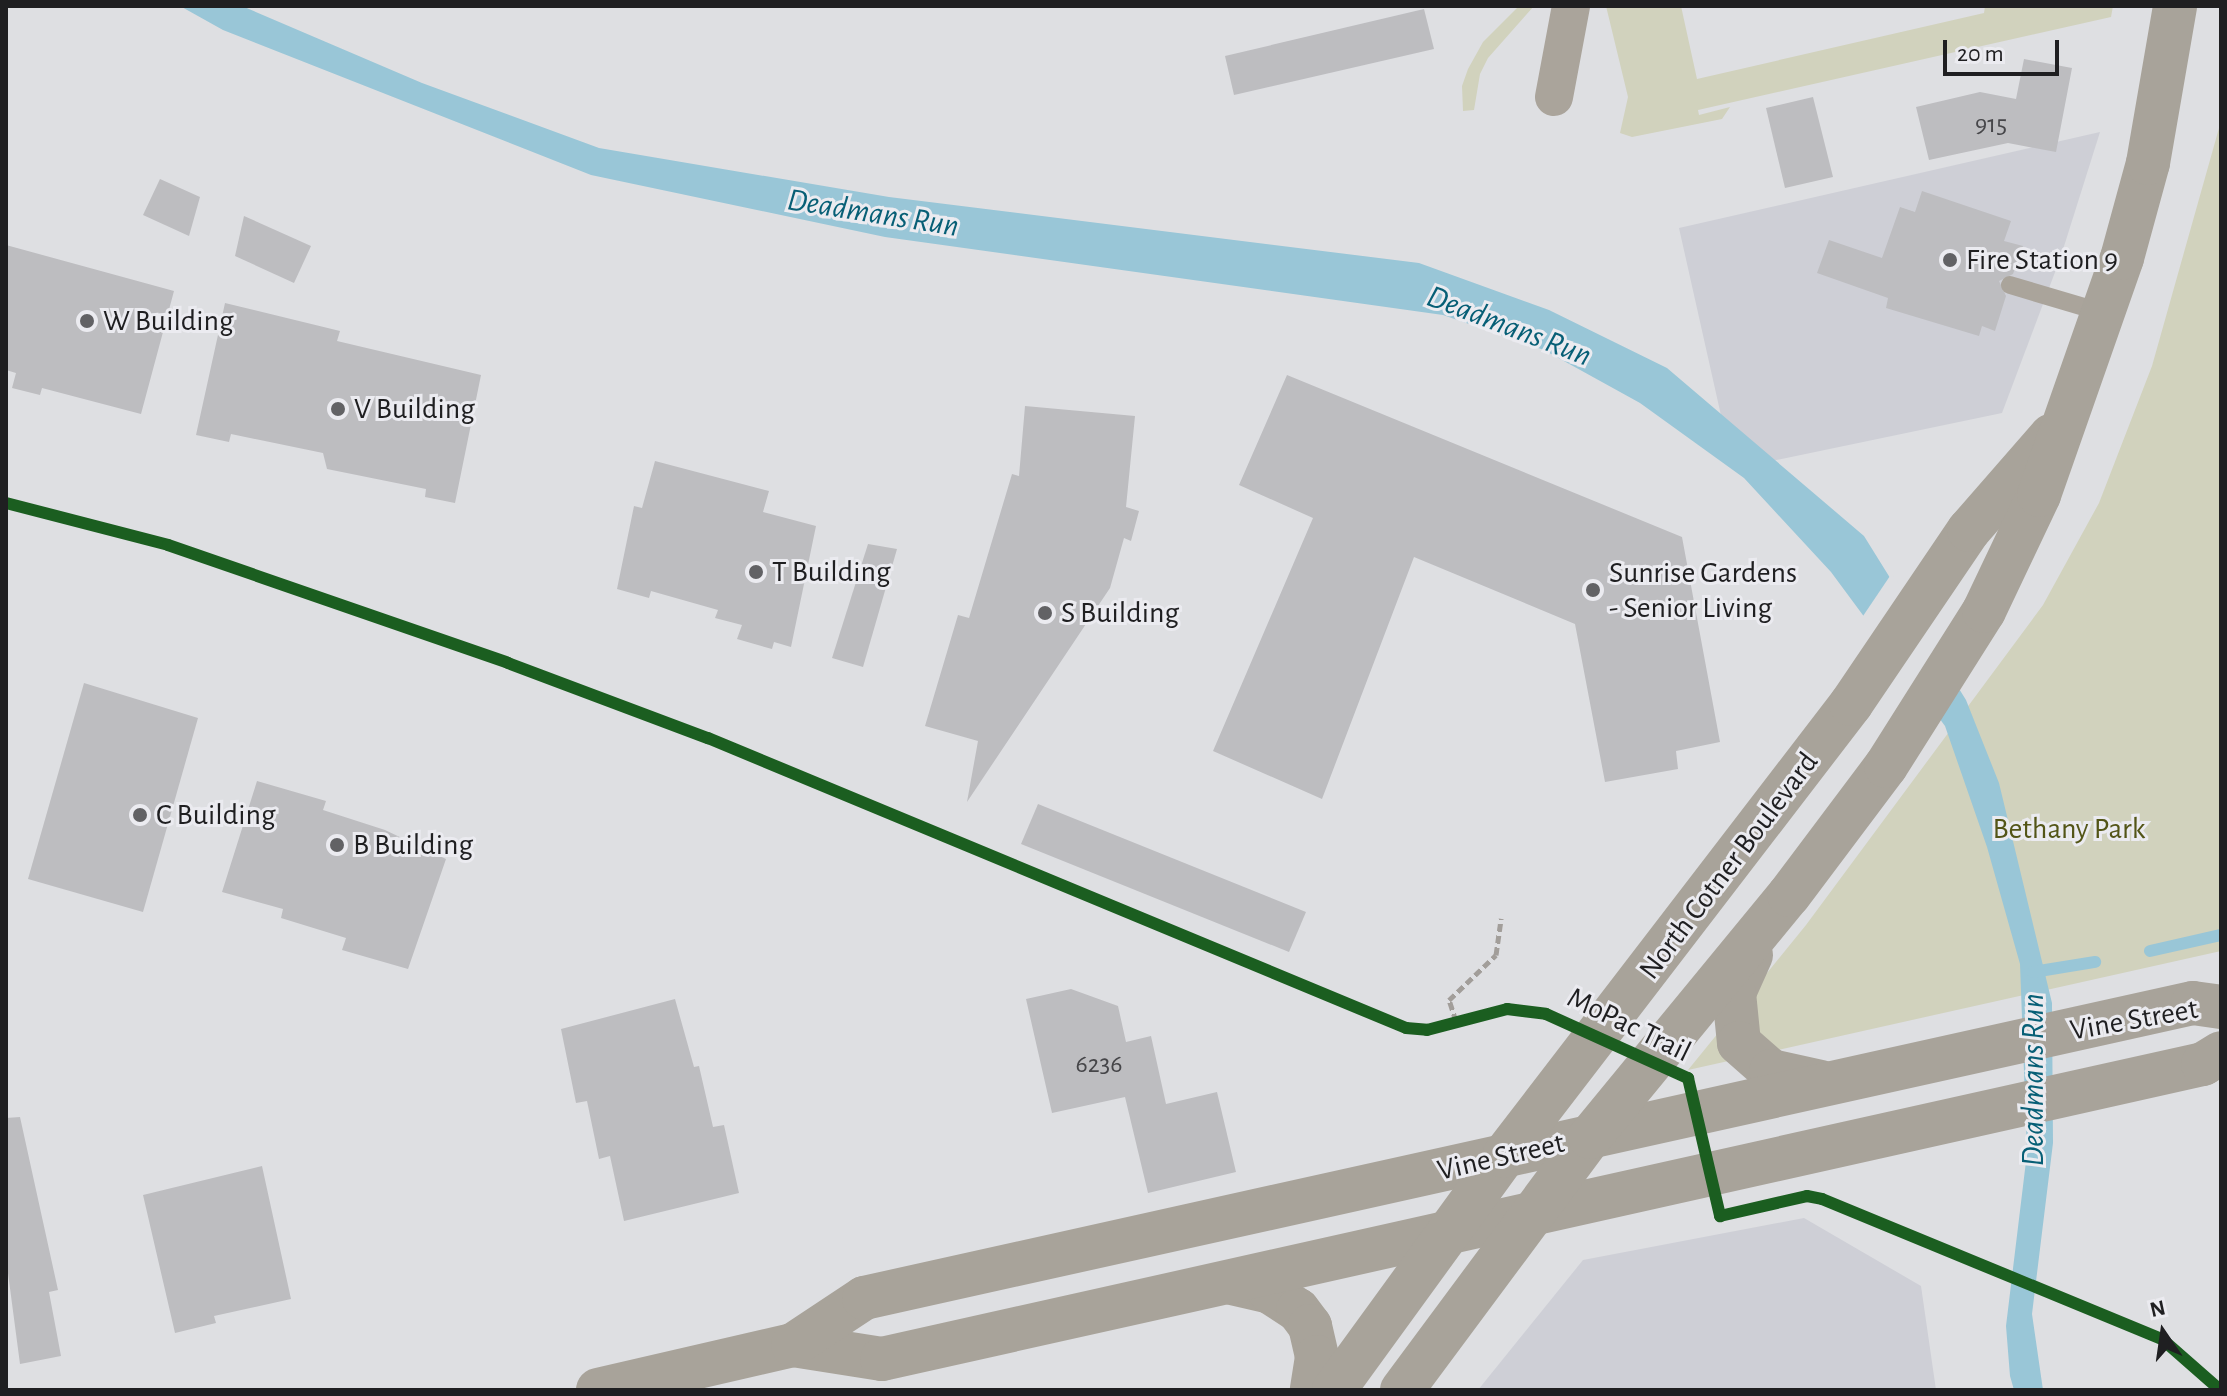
<!DOCTYPE html>
<html>
<head>
<meta charset="utf-8">
<style>
  body { margin:0 }
  #map { position:relative; width:2227px; height:1396px; overflow:hidden; background:#dedfe2; font-family:"Alegreya Sans",sans-serif }
  div>[style] { position:absolute }
  [style*='--x'] { left:calc(var(--x)*1px); top:calc(var(--y)*1px); width:calc(var(--w)*1px); rotate:calc(var(--a)*1deg) }
  .built>* { inset:0; background:#cecfd6 }
  .green>* { inset:0; background:#d1d2bd }
  .water>* { inset:0; background:#99c6d7 }
  .pier>* { inset:0; background:#dedfe2 }
  .stream>* { height:12px; margin:-6px; padding:0 6px; transform-origin:6px; border-radius:6px; background:#99c6d7 }
  .building>* { inset:0; background:#bdbdc0 }
  .path>* { height:5px; margin-top:-2.5px; transform-origin:0; background:repeating-linear-gradient(90deg,#a29e9a 0 8px,transparent 0 12px) }
  .service>* { height:18px; margin:-9px; padding:0 9px; transform-origin:9px; border-radius:9px; background:#aaa49b }
  .minor>* { height:38px; margin:-19px; padding:0 19px; transform-origin:19px; border-radius:19px; background:#aaa49b }
  .secondary>* { height:44px; margin:-22px; padding:0 22px; transform-origin:22px; border-radius:22px; background:#a8a39a }
  .cycleway>* { height:12px; margin:-6px; padding:0 6px; transform-origin:6px; border-radius:6px; background:#1b5e20 }
  .dots>* { width:22px; height:22px; translate:-50% -50%; box-sizing:border-box; border:4px solid #ebebf0; border-radius:50% }
  span { translate:-50% -50%; white-space:nowrap; text-align:center; line-height:1.15; -webkit-text-stroke:6px #ebebf0; paint-order:stroke }
  .number-label { font-size:26px; color:#464649 }
  .number-label span { -webkit-text-stroke-width:0 }
  .poi-label { font-size:30px; color:#1f1f21 }
  .left { translate:0 -50%; text-align:left }
  .park-label { font-size:30px; color:#535517 }
  .street-label { font-size:30px; color:#1f1f21 }
  .water-label { font-size:32px; color:#075f76; font-style:italic }
  .frame { position:absolute; inset:0; border:8px solid #1f1f21; pointer-events:none }
  .north { position:absolute; left:2123px; top:1292px; width:80px; height:80px; -webkit-text-stroke:6px #ebebf0; paint-order:stroke; rotate:347deg; font-size:22px; font-weight:700; line-height:32px; text-align:center; color:#1f1f21 }
  .north::after { content:''; display:block; margin:auto; width:28px; height:36px; background:#1f1f21; clip-path:polygon(50% 0,100% 100%,50% 72%,0 100%) }
  .scale { position:absolute; left:1943px; top:40px; width:116px; height:36px; box-sizing:border-box; border:4px solid #1f1f21; border-top:0; padding-left:10px; font-size:24px; line-height:28px; white-space:nowrap; color:#1f1f21; -webkit-text-stroke:6px #ebebf0; paint-order:stroke }
</style>
</head>
<body>
<div id="map">
  <div class="built">
    <div style="clip-path:polygon(2100px 132px,2060px 259px,2002px 413px,1733px 469px,1679px 228px)"></div>
    <div style="clip-path:polygon(1804px 1218px,1921px 1286px,1936px 1390px,1478px 1390px,1583px 1260px)"></div>
  </div>
  <div class="green">
    <div style="clip-path:polygon(1519px 6px,1534px 6px,1488px 58px,1480px 74px,1474px 110px,1463px 111px,1462px 86px,1468px 69px,1483px 42px)"></div>
    <div style="clip-path:polygon(1606px 6px,1681px 6px,1697px 79px,1984px 13px,1985px 6px,2113px 6px,2111px 17px,1698px 110px,1699px 115px,1730px 107px,1722px 119px,1632px 137px,1620px 133px,1628px 97px)"></div>
    <div style="clip-path:polygon(2221px 121px,2221px 951px,1688px 1070px,1806px 925px,2043px 605px,2099px 503px,2152px 366px)"></div>
  </div>
  <div class="water">
    <div style="clip-path:polygon(180px 6px,242px 6px,422px 83px,599px 148px,889px 197px,1419px 263px,1549px 310px,1667px 368px,1864px 536px,1966px 700px,1999px 783px,2052px 1003px,2053px 1143px,2032px 1314px,2043px 1390px,2014px 1390px,2010px 1376px,2006px 1326px,2027px 1153px,2020px 964px,1987px 847px,1945px 726px,1831px 572px,1744px 478px,1640px 403px,1544px 350px,1443px 315px,885px 237px,591px 175px,223px 30px)"></div>
  </div>
  <div class="pier">
    <div style="clip-path:polygon(1892px 573px,1962px 687px,1937px 722px,1861px 619px)"></div>
  </div>
  <div class="stream">
    <div style="--x:2150;--y:951;--w:73;--a:-12.7"></div>
    <div style="--x:2033;--y:972;--w:63;--a:-9.2"></div>
  </div>
  <div class="building">
    <div style="clip-path:polygon(1424px 9px,1434px 49px,1234px 95px,1225px 56px)"></div>
    <div style="clip-path:polygon(2024px 59px,2072px 68px,2056px 152px,2008px 143px,1929px 160px,1916px 107px,1980px 92px,2016px 99px)"></div>
    <div style="clip-path:polygon(1813px 97px,1833px 177px,1785px 188px,1766px 108px)"></div>
    <div style="clip-path:polygon(160px 179px,200px 197px,189px 236px,143px 215px)"></div>
    <div style="clip-path:polygon(1922px 191px,2011px 221px,2004px 241px,2023px 246px,2013px 274px,1999px 281px,2006px 296px,1995px 331px,1982px 326px,1979px 336px,1886px 308px,1888px 298px,1817px 273px,1829px 240px,1882px 258px,1900px 207px,1915px 212px)"></div>
    <div style="clip-path:polygon(244px 216px,311px 246px,294px 283px,235px 256px)"></div>
    <div style="clip-path:polygon(6px 245px,174px 291px,141px 414px,42px 388px,40px 395px,12px 388px,16px 373px,6px 370px)"></div>
    <div style="clip-path:polygon(225px 303px,340px 331px,337px 341px,481px 375px,455px 503px,425px 497px,426px 489px,327px 469px,323px 453px,231px 434px,229px 442px,196px 435px)"></div>
    <div style="clip-path:polygon(1287px 375px,1682px 537px,1720px 742px,1676px 751px,1678px 769px,1605px 782px,1575px 624px,1414px 557px,1322px 799px,1213px 751px,1313px 518px,1239px 485px)"></div>
    <div style="clip-path:polygon(1025px 406px,1135px 416px,1126px 507px,1139px 511px,1131px 541px,1124px 538px,1110px 588px,967px 802px,978px 741px,925px 726px,958px 615px,969px 618px,1012px 474px,1019px 476px)"></div>
    <div style="clip-path:polygon(655px 461px,769px 491px,763px 512px,816px 526px,791px 647px,774px 642px,772px 649px,737px 639px,742px 625px,715px 618px,718px 610px,651px 591px,649px 598px,617px 589px,634px 506px,642px 508px)"></div>
    <div style="clip-path:polygon(868px 544px,897px 549px,863px 667px,832px 658px)"></div>
    <div style="clip-path:polygon(84px 683px,198px 718px,143px 912px,28px 879px)"></div>
    <div style="clip-path:polygon(257px 781px,326px 801px,323px 810px,385px 830px,446px 859px,408px 969px,342px 950px,346px 938px,281px 918px,283px 909px,222px 892px)"></div>
    <div style="clip-path:polygon(1038px 804px,1306px 912px,1289px 952px,1021px 844px)"></div>
    <div style="clip-path:polygon(1071px 989px,1118px 1006px,1126px 1042px,1151px 1036px,1166px 1104px,1217px 1092px,1236px 1172px,1148px 1193px,1125px 1097px,1052px 1113px,1026px 999px)"></div>
    <div style="clip-path:polygon(675px 999px,694px 1067px,699px 1066px,713px 1127px,724px 1125px,739px 1193px,624px 1221px,610px 1156px,599px 1159px,587px 1101px,576px 1103px,561px 1029px)"></div>
    <div style="clip-path:polygon(20px 1117px,58px 1290px,49px 1292px,61px 1356px,20px 1364px,6px 1258px,6px 1118px)"></div>
    <div style="clip-path:polygon(262px 1166px,291px 1299px,214px 1316px,216px 1323px,175px 1333px,143px 1195px)"></div>
  </div>
  <div class="path">
    <div style="--x:1456;--y:1021;--w:22;--a:-108"></div>
    <div style="--x:1449;--y:1000;--w:65;--a:-43.8"></div>
    <div style="--x:1496;--y:955;--w:37;--a:-82"></div>
  </div>
  <div class="service">
    <div style="--x:2010;--y:285;--w:98;--a:16.6"></div>
  </div>
  <div class="minor">
    <div style="--x:1554;--y:97;--w:93;--a:-79.4"></div>
  </div>
  <div class="secondary">
    <div style="--x:1751;--y:955;--w:42;--a:114.1"></div>
    <div style="--x:1734;--y:993;--w:50;--a:84.3"></div>
    <div style="--x:1739;--y:1043;--w:43;--a:41.2"></div>
    <div style="--x:1771;--y:1071;--w:51;--a:12.4"></div>
    <div style="--x:1232;--y:1283;--w:39;--a:13"></div>
    <div style="--x:1270;--y:1292;--w:33;--a:33"></div>
    <div style="--x:1298;--y:1310;--w:20;--a:53"></div>
    <div style="--x:1310;--y:1326;--w:32;--a:77"></div>
    <div style="--x:1317;--y:1357;--w:33;--a:99"></div>
    <div style="--x:793;--y:1345;--w:90;--a:8.9"></div>
    <div style="--x:882;--y:1359;--w:1354;--a:-12.59"></div>
    <div style="--x:2203;--y:1064;--w:21;--a:-31"></div>
    <div style="--x:598;--y:1390;--w:200;--a:-13"></div>
    <div style="--x:793;--y:1345;--w:85;--a:-33.5"></div>
    <div style="--x:864;--y:1298;--w:1361;--a:-12.52"></div>
    <div style="--x:2193;--y:1003;--w:28;--a:8"></div>
    <div style="--x:1334;--y:1390;--w:289;--a:-54"></div>
    <div style="--x:1504;--y:1156;--w:570;--a:-52.49"></div>
    <div style="--x:1851;--y:704;--w:210;--a:-55.9"></div>
    <div style="--x:1969;--y:530;--w:125;--a:-48.9"></div>
    <div style="--x:1402;--y:1390;--w:315;--a:-53.4"></div>
    <div style="--x:1590;--y:1137;--w:313;--a:-50.6"></div>
    <div style="--x:1789;--y:895;--w:161;--a:-53.1"></div>
    <div style="--x:1886;--y:766;--w:183;--a:-57.7"></div>
    <div style="--x:1984;--y:611;--w:128;--a:-64.6"></div>
    <div style="--x:2039;--y:495;--w:251;--a:-70.7"></div>
    <div style="--x:2122;--y:258;--w:98;--a:-74.7"></div>
    <div style="--x:2148;--y:163;--w:159;--a:-80.2"></div>
  </div>
  <div class="cycleway">
    <div style="--x:6;--y:503;--w:167;--a:14.5"></div>
    <div style="--x:168;--y:545;--w:360;--a:19.1"></div>
    <div style="--x:508;--y:663;--w:214;--a:20.6"></div>
    <div style="--x:708;--y:738;--w:756;--a:22.56"></div>
    <div style="--x:1406;--y:1028;--w:21;--a:5"></div>
    <div style="--x:1427;--y:1030;--w:83;--a:-14.7"></div>
    <div style="--x:1507;--y:1009;--w:39;--a:7"></div>
    <div style="--x:1546;--y:1014;--w:156;--a:24.3"></div>
    <div style="--x:1688;--y:1078;--w:142;--a:76.9"></div>
    <div style="--x:1720;--y:1216;--w:89;--a:-12.9"></div>
    <div style="--x:1807;--y:1196;--w:15;--a:11"></div>
    <div style="--x:1822;--y:1199;--w:368;--a:22.4"></div>
    <div style="--x:2162;--y:1339;--w:77;--a:41.3"></div>
  </div>
  <div class="dots">
    <div style="left:1950px;top:260px;background:#626265"></div>
    <div style="left:87px;top:321px;background:#626265"></div>
    <div style="left:338px;top:409px;background:#626265"></div>
    <div style="left:756px;top:572px;background:#626265"></div>
    <div style="left:1593px;top:590px;background:#626265"></div>
    <div style="left:1045px;top:613px;background:#626265"></div>
    <div style="left:140px;top:815px;background:#626265"></div>
    <div style="left:337px;top:845px;background:#626265"></div>
  </div>
  <div class="number-label">
    <span style="left:1991px;top:125px">915</span>
    <span style="left:1099px;top:1065px">6236</span>
  </div>
  <div class="poi-label">
    <span class="left" style="left:1966px;top:260px">Fire Station 9</span>
    <span class="left" style="left:103px;top:321px">W Building</span>
    <span class="left" style="left:354px;top:409px">V Building</span>
    <span class="left" style="left:772px;top:572px">T Building</span>
    <span class="left" style="left:1609px;top:590px">Sunrise Gardens<br>- Senior Living</span>
    <span class="left" style="left:1061px;top:613px">S Building</span>
    <span class="left" style="left:156px;top:815px">C Building</span>
    <span class="left" style="left:353px;top:845px">B Building</span>
  </div>
  <div class="park-label">
    <span style="left:2069px;top:829px">Bethany Park</span>
  </div>
  <div class="street-label">
    <span style="left:1729px;top:866px;rotate:-53deg">North Cotner Boulevard</span>
    <span style="left:2134px;top:1020px;rotate:-10deg">Vine Street</span>
    <span style="left:1629px;top:1025px;rotate:26deg">MoPac Trail</span>
    <span style="left:1501px;top:1157px;rotate:-13deg">Vine Street</span>
  </div>
  <div class="water-label">
    <span style="left:873px;top:213px;rotate:9deg">Deadmans Run</span>
    <span style="left:1509px;top:326px;rotate:21deg">Deadmans Run</span>
    <span style="left:2033px;top:1080px;rotate:-90deg">Deadmans Run</span>
  </div>
  <div class="frame"></div>
  <div class="north">N</div>
  <div class="scale">20 m</div>
</div>
</body>
</html>
